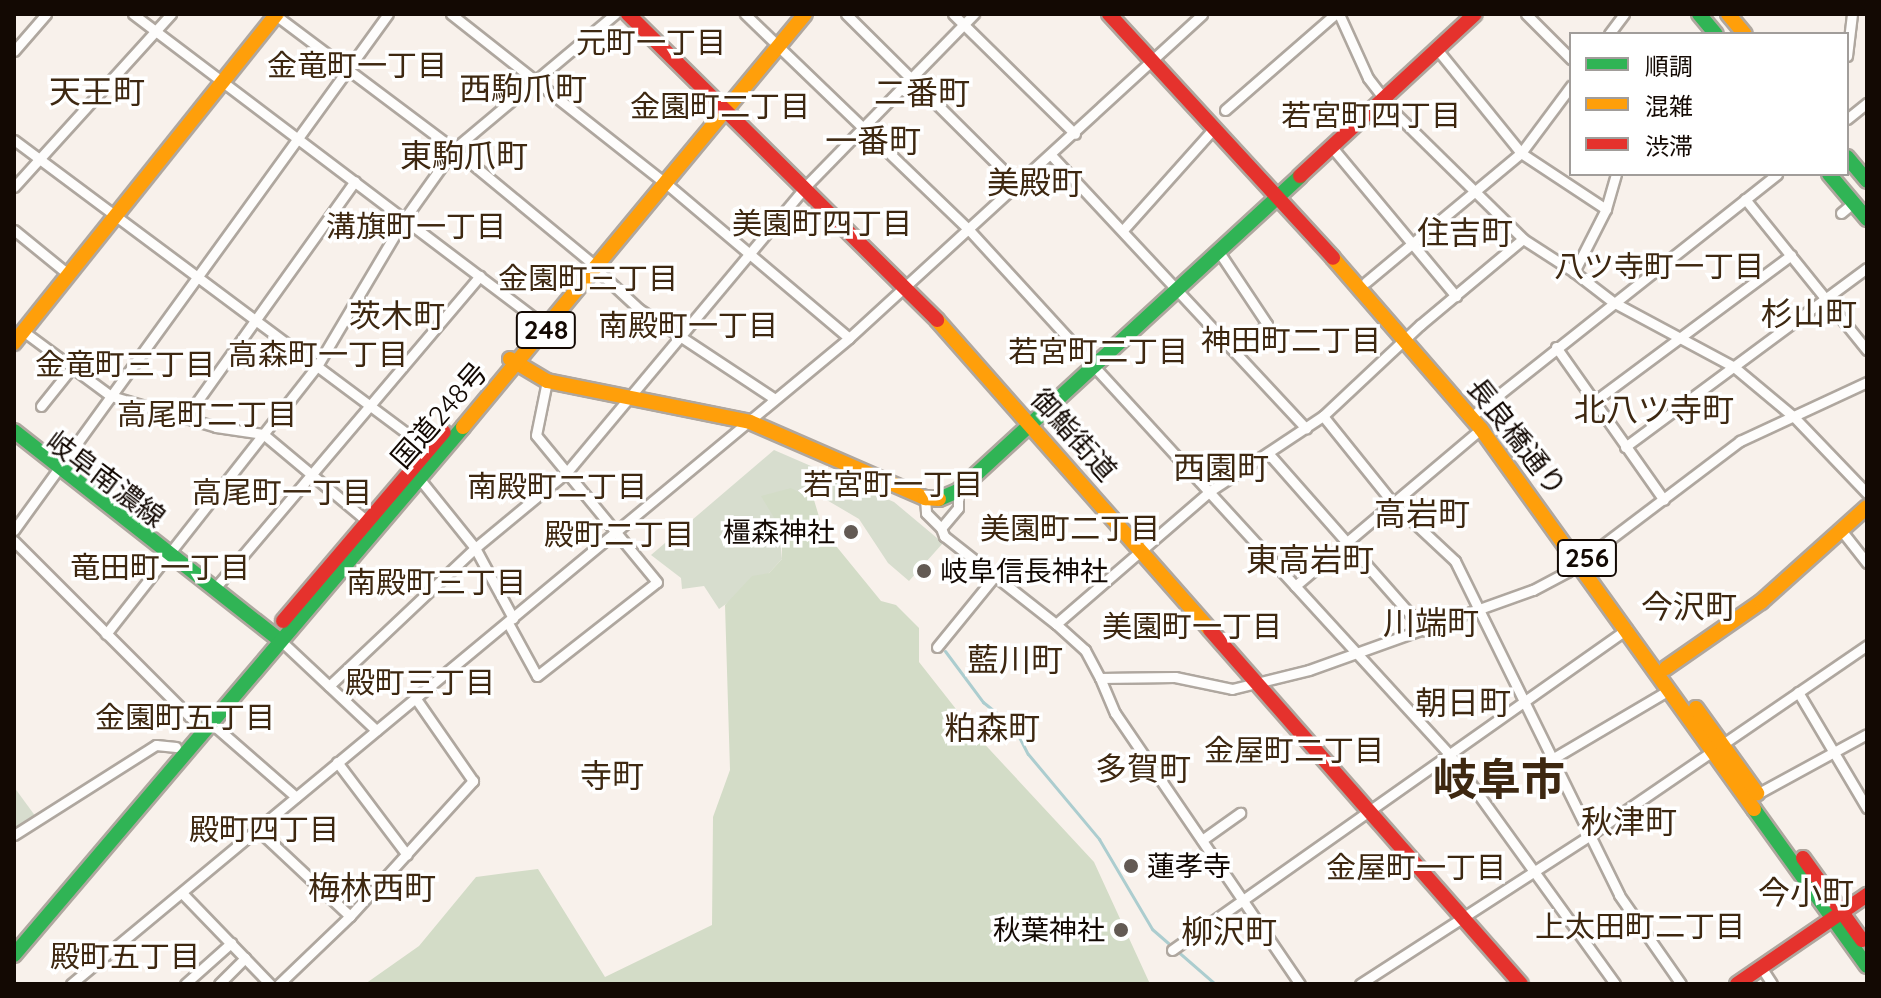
<!DOCTYPE html>
<html>
<head>
<meta charset="utf-8">
<style>
  body { margin:0 }
  #map { position:relative; width:1881px; height:998px; overflow:hidden; background:#f8f1eb; font-family:Quicksand,"Noto Sans JP",sans-serif }
  div>[style] { position:absolute }
  [style*='--x'] { left:calc(var(--x)*1px); top:calc(var(--y)*1px); width:calc(var(--w)*1px); rotate:calc(var(--a)*1deg) }
  .green>* { inset:0; background:#d7ddce }
  .forest>* { inset:0; background:#d3dcc7 }
  .stream>* { height:3px; margin:-1.5px; padding:0 1.5px; transform-origin:1.5px; border-radius:1.5px; background:#accdcf }
  .roads { filter:drop-shadow(2px 0 #afa79f) drop-shadow(-2px 0 #afa79f) drop-shadow(0 2px #afa79f) drop-shadow(0 -2px #afa79f) }
  .street>* { height:9px; margin:-4.5px; padding:0 4.5px; transform-origin:4.5px; border-radius:4.5px; background:#fefdfc }
  .fast>* { height:14px; margin:-7px; padding:0 7px; transform-origin:7px; border-radius:7px; background:#30b455 }
  .slow>* { height:14px; margin:-7px; padding:0 7px; transform-origin:7px; border-radius:7px; background:#ff9f0a }
  .jam>* { height:14px; margin:-7px; padding:0 7px; transform-origin:7px; border-radius:7px; background:#e5322d }
  .dots>* { width:22px; height:22px; translate:-50% -50%; box-sizing:border-box; border:4px solid #fff; border-radius:50% }
  span { translate:-50% -50%; white-space:nowrap; text-align:center; line-height:1.15; -webkit-text-stroke:7px #fff; paint-order:stroke }
  .shield-label span { padding:2px 6px; background:#fff; border:2px solid; border-radius:6px; -webkit-text-stroke-width:0 }
  .shield-label { font-size:26px; color:#130903; font-weight:700 }
  .street-label { font-size:28px; color:#130903 }
  .poi-label { font-size:28px; color:#130903 }
  .right { translate:-100% -50%; text-align:right }
  .left { translate:0 -50%; text-align:left }
  .neighbourhood-label { font-size:30px; color:#3e2811 }
  .quarter-label { font-size:32px; color:#3e2811 }
  .town-label { font-size:44px; color:#3e2811; font-weight:700 }
  .frame { position:absolute; inset:0; border:16px solid #130903; pointer-events:none }
  .legend { position:absolute; left:1569px; top:32px; width:280px; height:144px; box-sizing:border-box; background:#fff; border:2px solid #a19d9a; margin:0; padding:10px 14px; list-style:none; font-size:24px; color:#130903 }
  .legend li { display:flex; align-items:center; gap:16px; height:40px }
  .legend b { width:40px; border:2px solid #a19d9a }
</style>
</head>
<body>
<div id="map">
  <div class="green">
    <div style="clip-path:polygon(774px 450px,894px 502px,943px 543px,909px 581px,888px 563px,859px 519px,808px 489px,777px 508px,782px 559px,769px 573px,719px 609px,704px 586px,682px 589px,681px 578px,651px 555px)"></div>
    <div style="clip-path:polygon(14px 787px,36px 817px,14px 830px)"></div>
  </div>
  <div class="forest">
    <div style="clip-path:polygon(791px 488px,814px 500px,823px 530px,881px 601px,896px 605px,919px 628px,919px 662px,978px 737px,1094px 862px,1150px 984px,365px 984px,419px 946px,476px 877px,538px 869px,605px 977px,712px 925px,713px 817px,730px 770px,725px 605px,752px 576px,769px 573px,782px 559px,782px 531px,761px 496px)"></div>
  </div>
  <div class="stream">
    <div style="--x:945;--y:651;--w:64;--a:53.3"></div>
    <div style="--x:983;--y:702;--w:40;--a:39"></div>
    <div style="--x:1014;--y:727;--w:30;--a:63"></div>
    <div style="--x:1028;--y:754;--w:111;--a:50.1"></div>
    <div style="--x:1099;--y:839;--w:104;--a:59.5"></div>
    <div style="--x:1152;--y:929;--w:84;--a:41.1"></div>
  </div>
  <div class="roads">
    <div class="street">
      <div style="--x:133;--y:14;--w:512;--a:37.14"></div>
      <div style="--x:274;--y:14;--w:225;--a:36.9"></div>
      <div style="--x:454;--y:149;--w:180;--a:39.6"></div>
      <div style="--x:451;--y:14;--w:266;--a:38.3"></div>
      <div style="--x:745;--y:14;--w:37;--a:44"></div>
      <div style="--x:846;--y:14;--w:243;--a:44.8"></div>
      <div style="--x:953;--y:14;--w:171;--a:44.5"></div>
      <div style="--x:1339;--y:14;--w:70;--a:65.6"></div>
      <div style="--x:1368;--y:78;--w:44;--a:52.4"></div>
      <div style="--x:1395;--y:113;--w:180;--a:44.5"></div>
      <div style="--x:1523;--y:239;--w:61;--a:32.9"></div>
      <div style="--x:1526;--y:14;--w:64;--a:45"></div>
      <div style="--x:1609;--y:34;--w:25;--a:-53"></div>
      <div style="--x:779;--y:47;--w:265;--a:43.9"></div>
      <div style="--x:970;--y:231;--w:711;--a:47.51"></div>
      <div style="--x:1450;--y:755;--w:282;--a:54.2"></div>
      <div style="--x:1436;--y:48;--w:135;--a:51"></div>
      <div style="--x:1521;--y:153;--w:102;--a:33.4"></div>
      <div style="--x:14;--y:51;--w:49;--a:-49.1"></div>
      <div style="--x:1847;--y:56;--w:42;--a:-83.2"></div>
      <div style="--x:1225;--y:110;--w:146;--a:-41.1"></div>
      <div style="--x:1847;--y:119;--w:26;--a:-39"></div>
      <div style="--x:14;--y:140;--w:517;--a:36.74"></div>
      <div style="--x:1330;--y:145;--w:197;--a:50.2"></div>
      <div style="--x:1051;--y:155;--w:374;--a:47"></div>
      <div style="--x:1616;--y:174;--w:36;--a:106"></div>
      <div style="--x:1606;--y:209;--w:71;--a:116.9"></div>
      <div style="--x:1574;--y:272;--w:49;--a:37.6"></div>
      <div style="--x:1613;--y:302;--w:137;--a:28.2"></div>
      <div style="--x:1734;--y:367;--w:78;--a:39.8"></div>
      <div style="--x:1794;--y:417;--w:105;--a:46.2"></div>
      <div style="--x:668;--y:185;--w:237;--a:40.2"></div>
      <div style="--x:14;--y:187;--w:234;--a:-47.8"></div>
      <div style="--x:1745;--y:199;--w:194;--a:51.1"></div>
      <div style="--x:1841;--y:213;--w:16;--a:-40"></div>
      <div style="--x:14;--y:230;--w:70;--a:39.2"></div>
      <div style="--x:1123;--y:230;--w:138;--a:-48.2"></div>
      <div style="--x:1217;--y:249;--w:90;--a:56.3"></div>
      <div style="--x:1267;--y:324;--w:42;--a:136.9"></div>
      <div style="--x:597;--y:270;--w:57;--a:42.9"></div>
      <div style="--x:639;--y:309;--w:163;--a:33.5"></div>
      <div style="--x:1366;--y:282;--w:202;--a:-39.8"></div>
      <div style="--x:1521;--y:153;--w:84;--a:-53.3"></div>
      <div style="--x:23;--y:331;--w:109;--a:36.5"></div>
      <div style="--x:111;--y:396;--w:109;--a:16.4"></div>
      <div style="--x:216;--y:427;--w:48;--a:8.5"></div>
      <div style="--x:263;--y:434;--w:134;--a:39.9"></div>
      <div style="--x:1556;--y:347;--w:187;--a:54.8"></div>
      <div style="--x:1592;--y:403;--w:248;--a:-36.6"></div>
      <div style="--x:41;--y:406;--w:51;--a:-51.3"></div>
      <div style="--x:1477;--y:412;--w:383;--a:-38.4"></div>
      <div style="--x:1323;--y:416;--w:112;--a:51.2"></div>
      <div style="--x:1393;--y:503;--w:85;--a:43.1"></div>
      <div style="--x:1455;--y:561;--w:372;--a:63.8"></div>
      <div style="--x:1619;--y:895;--w:108;--a:55.1"></div>
      <div style="--x:186;--y:417;--w:290;--a:-54.4"></div>
      <div style="--x:1625;--y:447;--w:301;--a:-36.5"></div>
      <div style="--x:1268;--y:453;--w:237;--a:48.6"></div>
      <div style="--x:418;--y:477;--w:91;--a:51.2"></div>
      <div style="--x:475;--y:548;--w:80;--a:61.5"></div>
      <div style="--x:958;--y:491;--w:17;--a:90"></div>
      <div style="--x:958;--y:508;--w:26;--a:130"></div>
      <div style="--x:941;--y:528;--w:9;--a:69"></div>
      <div style="--x:944;--y:536;--w:142;--a:38.2"></div>
      <div style="--x:1056;--y:624;--w:39;--a:42"></div>
      <div style="--x:1085;--y:650;--w:32;--a:62"></div>
      <div style="--x:1100;--y:678;--w:75;--a:-0.8"></div>
      <div style="--x:1175;--y:677;--w:58;--a:11.9"></div>
      <div style="--x:1232;--y:689;--w:79;--a:-13.9"></div>
      <div style="--x:1309;--y:670;--w:238;--a:-19.7"></div>
      <div style="--x:1533;--y:590;--w:40;--a:-28"></div>
      <div style="--x:1568;--y:571;--w:216;--a:-37.1"></div>
      <div style="--x:1740;--y:441;--w:140;--a:-24.9"></div>
      <div style="--x:925;--y:498;--w:15;--a:86"></div>
      <div style="--x:926;--y:513;--w:21;--a:45"></div>
      <div style="--x:14;--y:530;--w:637;--a:-54.07"></div>
      <div style="--x:1841;--y:530;--w:42;--a:51.8"></div>
      <div style="--x:14;--y:541;--w:257;--a:45"></div>
      <div style="--x:1295;--y:586;--w:243;--a:-40.2"></div>
      <div style="--x:216;--y:587;--w:408;--a:-49.7"></div>
      <div style="--x:508;--y:623;--w:60;--a:61.3"></div>
      <div style="--x:537;--y:676;--w:152;--a:-38.1"></div>
      <div style="--x:657;--y:582;--w:190;--a:-129.5"></div>
      <div style="--x:536;--y:435;--w:55;--a:-78.5"></div>
      <div style="--x:1056;--y:624;--w:203;--a:-40.8"></div>
      <div style="--x:1210;--y:491;--w:136;--a:-33.6"></div>
      <div style="--x:1323;--y:416;--w:133;--a:-43.2"></div>
      <div style="--x:1420;--y:325;--w:134;--a:-39.9"></div>
      <div style="--x:106;--y:634;--w:341;--a:-51.8"></div>
      <div style="--x:317;--y:366;--w:172;--a:-59.3"></div>
      <div style="--x:405;--y:218;--w:85;--a:-54.6"></div>
      <div style="--x:454;--y:149;--w:210;--a:-40"></div>
      <div style="--x:280;--y:640;--w:132;--a:43.2"></div>
      <div style="--x:937;--y:647;--w:90;--a:-50.8"></div>
      <div style="--x:1100;--y:678;--w:38;--a:67"></div>
      <div style="--x:1115;--y:713;--w:328;--a:55.7"></div>
      <div style="--x:329;--y:686;--w:201;--a:-43.4"></div>
      <div style="--x:475;--y:548;--w:119;--a:-39.6"></div>
      <div style="--x:567;--y:472;--w:371;--a:-50.1"></div>
      <div style="--x:805;--y:187;--w:242;--a:-45.7"></div>
      <div style="--x:1798;--y:692;--w:135;--a:59.3"></div>
      <div style="--x:210;--y:722;--w:114;--a:41.1"></div>
      <div style="--x:1552;--y:759;--w:136;--a:-30.5"></div>
      <div style="--x:337;--y:762;--w:116;--a:53"></div>
      <div style="--x:1757;--y:794;--w:125;--a:-28.6"></div>
      <div style="--x:258;--y:830;--w:126;--a:43.1"></div>
      <div style="--x:14;--y:835;--w:168;--a:-32.4"></div>
      <div style="--x:156;--y:745;--w:20;--a:6"></div>
      <div style="--x:1202;--y:840;--w:47;--a:-35.4"></div>
      <div style="--x:182;--y:893;--w:127;--a:46"></div>
      <div style="--x:1172;--y:950;--w:557;--a:-35.2"></div>
      <div style="--x:1761;--y:967;--w:20;--a:57"></div>
      <div style="--x:71;--y:984;--w:1011;--a:-39.7"></div>
      <div style="--x:849;--y:338;--w:479;--a:-42.5"></div>
      <div style="--x:185;--y:984;--w:62;--a:-41.7"></div>
      <div style="--x:219;--y:984;--w:37;--a:-45"></div>
      <div style="--x:279;--y:984;--w:98;--a:-43.8"></div>
      <div style="--x:350;--y:916;--w:183;--a:-47.7"></div>
      <div style="--x:473;--y:781;--w:100;--a:-124.8"></div>
      <div style="--x:1360;--y:984;--w:274;--a:-32.9"></div>
      <div style="--x:1590;--y:835;--w:336;--a:-34.4"></div>
    </div>
    <div class="fast">
      <div style="--x:1699;--y:14;--w:26;--a:50"></div>
      <div style="--x:1847;--y:157;--w:31;--a:50"></div>
      <div style="--x:1829;--y:174;--w:59;--a:49.8"></div>
      <div style="--x:14;--y:431;--w:338;--a:38.2"></div>
      <div style="--x:939;--y:499;--w:21;--a:-23"></div>
      <div style="--x:958;--y:491;--w:465;--a:-42.6"></div>
      <div style="--x:1754;--y:809;--w:193;--a:54.3"></div>
      <div style="--x:14;--y:955;--w:693;--a:-49.62"></div>
    </div>
    <div class="slow">
      <div style="--x:1728;--y:14;--w:26;--a:50"></div>
      <div style="--x:1333;--y:258;--w:226;--a:49.1"></div>
      <div style="--x:1481;--y:429;--w:468;--a:54.3"></div>
      <div style="--x:937;--y:320;--w:413;--a:48.6"></div>
      <div style="--x:14;--y:343;--w:421;--a:-51.4"></div>
      <div style="--x:510;--y:359;--w:43;--a:30.7"></div>
      <div style="--x:547;--y:381;--w:207;--a:11.4"></div>
      <div style="--x:750;--y:422;--w:191;--a:23.5"></div>
      <div style="--x:925;--y:498;--w:14;--a:4"></div>
      <div style="--x:463;--y:427;--w:536;--a:-50.37"></div>
      <div style="--x:1666;--y:668;--w:116;--a:-34.8"></div>
      <div style="--x:1761;--y:602;--w:142;--a:-41.9"></div>
      <div style="--x:1696;--y:708;--w:105;--a:54.3"></div>
    </div>
    <div class="jam">
      <div style="--x:628;--y:14;--w:435;--a:44.7"></div>
      <div style="--x:1109;--y:14;--w:331;--a:47.4"></div>
      <div style="--x:1300;--y:176;--w:238;--a:-42.8"></div>
      <div style="--x:283;--y:621;--w:248;--a:-49.6"></div>
      <div style="--x:1210;--y:630;--w:471;--a:48.7"></div>
      <div style="--x:1803;--y:858;--w:101;--a:54.3"></div>
      <div style="--x:1737;--y:984;--w:158;--a:-34.4"></div>
    </div>
  </div>
  <div class="dots">
    <div style="left:851px;top:532px;background:#635a54"></div>
    <div style="left:924px;top:571px;background:#635a54"></div>
    <div style="left:1131px;top:866px;background:#635a54"></div>
    <div style="left:1121px;top:930px;background:#635a54"></div>
  </div>
  <div class="shield-label">
    <span style="left:546px;top:330px">248</span>
    <span style="left:1587px;top:558px">256</span>
  </div>
  <div class="street-label">
    <span style="left:439px;top:415px;rotate:-49deg">国道248号</span>
    <span style="left:1074px;top:435px;rotate:48deg">御鮨街道</span>
    <span style="left:1517px;top:437px;rotate:52deg">長良橋通り</span>
    <span style="left:106px;top:479px;rotate:37deg">岐阜南濃線</span>
  </div>
  <div class="poi-label">
    <span class="right" style="left:835px;top:532px">橿森神社</span>
    <span class="left" style="left:940px;top:571px">岐阜信長神社</span>
    <span class="left" style="left:1147px;top:866px">蓮孝寺</span>
    <span class="right" style="left:1105px;top:930px">秋葉神社</span>
  </div>
  <div class="neighbourhood-label">
    <span style="left:651px;top:42px">元町一丁目</span>
    <span style="left:357px;top:65px">金竜町一丁目</span>
    <span style="left:720px;top:106px">金園町二丁目</span>
    <span style="left:1371px;top:115px">若宮町四丁目</span>
    <span style="left:822px;top:223px">美園町四丁目</span>
    <span style="left:416px;top:226px">溝旗町一丁目</span>
    <span style="left:1659px;top:266px">八ツ寺町一丁目</span>
    <span style="left:588px;top:278px">金園町三丁目</span>
    <span style="left:688px;top:325px">南殿町一丁目</span>
    <span style="left:1291px;top:340px">神田町二丁目</span>
    <span style="left:1098px;top:351px">若宮町二丁目</span>
    <span style="left:318px;top:354px">高森町一丁目</span>
    <span style="left:125px;top:364px">金竜町三丁目</span>
    <span style="left:207px;top:414px">高尾町二丁目</span>
    <span style="left:893px;top:484px">若宮町一丁目</span>
    <span style="left:557px;top:486px">南殿町二丁目</span>
    <span style="left:282px;top:492px">高尾町一丁目</span>
    <span style="left:1070px;top:528px">美園町二丁目</span>
    <span style="left:619px;top:534px">殿町二丁目</span>
    <span style="left:160px;top:567px">竜田町一丁目</span>
    <span style="left:436px;top:582px">南殿町三丁目</span>
    <span style="left:1192px;top:626px">美園町一丁目</span>
    <span style="left:420px;top:682px">殿町三丁目</span>
    <span style="left:185px;top:717px">金園町五丁目</span>
    <span style="left:1294px;top:750px">金屋町二丁目</span>
    <span style="left:264px;top:829px">殿町四丁目</span>
    <span style="left:1416px;top:867px">金屋町一丁目</span>
    <span style="left:1640px;top:926px">上太田町二丁目</span>
    <span style="left:125px;top:956px">殿町五丁目</span>
  </div>
  <div class="quarter-label">
    <span style="left:523px;top:88px">西駒爪町</span>
    <span style="left:97px;top:91px">天王町</span>
    <span style="left:922px;top:92px">二番町</span>
    <span style="left:873px;top:140px">一番町</span>
    <span style="left:464px;top:155px">東駒爪町</span>
    <span style="left:1035px;top:182px">美殿町</span>
    <span style="left:1465px;top:232px">住吉町</span>
    <span style="left:1809px;top:313px">杉山町</span>
    <span style="left:397px;top:315px">茨木町</span>
    <span style="left:1654px;top:409px">北八ツ寺町</span>
    <span style="left:1221px;top:467px">西園町</span>
    <span style="left:1422px;top:513px">高岩町</span>
    <span style="left:1310px;top:559px">東高岩町</span>
    <span style="left:1689px;top:606px">今沢町</span>
    <span style="left:1431px;top:622px">川端町</span>
    <span style="left:1015px;top:659px">藍川町</span>
    <span style="left:1463px;top:702px">朝日町</span>
    <span style="left:992px;top:727px">粕森町</span>
    <span style="left:1143px;top:768px">多賀町</span>
    <span style="left:612px;top:775px">寺町</span>
    <span style="left:1629px;top:821px">秋津町</span>
    <span style="left:372px;top:887px">梅林西町</span>
    <span style="left:1806px;top:892px">今小町</span>
    <span style="left:1229px;top:931px">柳沢町</span>
  </div>
  <div class="town-label">
    <span style="left:1499px;top:779px">岐阜市</span>
  </div>
  <div class="frame"></div>
  <ul class="legend">
  <li><b style="height:10px;background:#30b455"></b>順調</li>
  <li><b style="height:10px;background:#ff9f0a"></b>混雑</li>
  <li><b style="height:10px;background:#e5322d"></b>渋滞</li>
  </ul>
</div>
</body>
</html>
